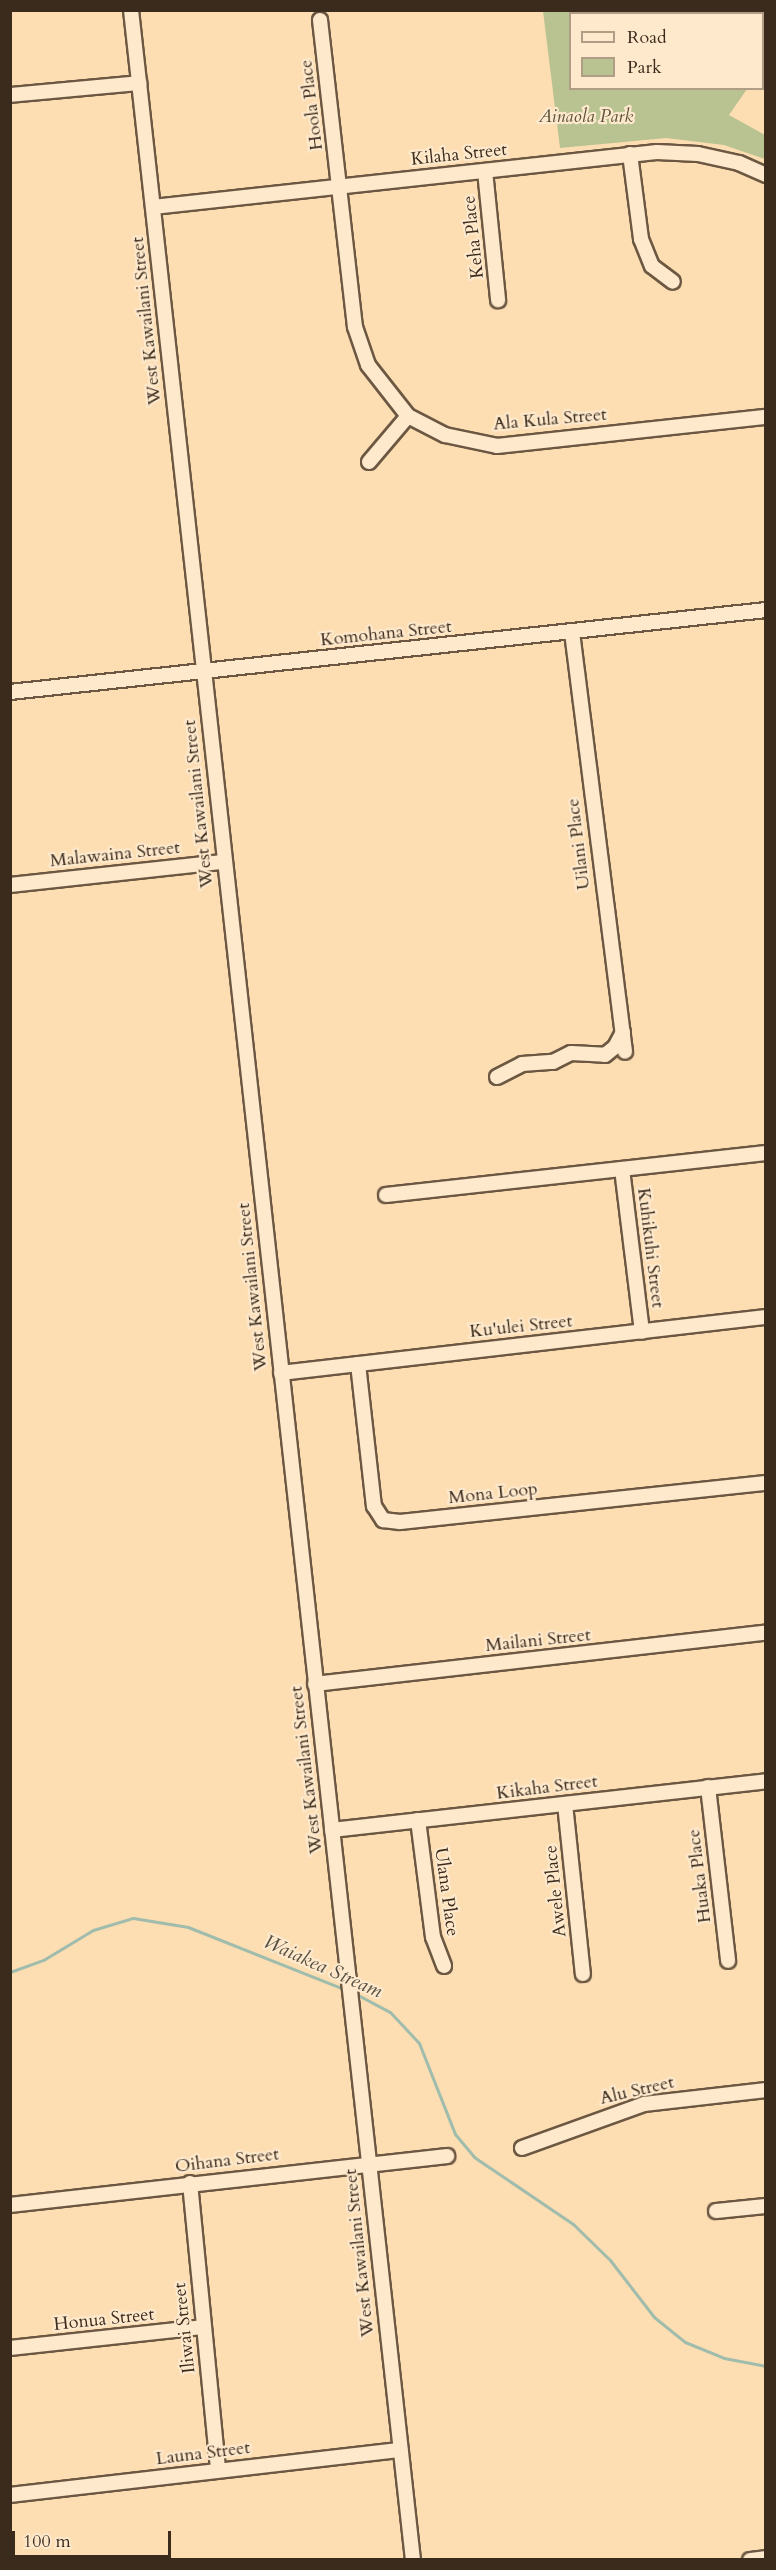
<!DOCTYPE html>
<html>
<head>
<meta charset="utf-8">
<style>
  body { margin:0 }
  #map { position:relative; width:776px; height:2570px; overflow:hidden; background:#fdddb2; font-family:Cardo,serif }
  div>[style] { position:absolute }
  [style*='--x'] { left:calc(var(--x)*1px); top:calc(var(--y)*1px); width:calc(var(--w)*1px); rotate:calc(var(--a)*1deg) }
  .green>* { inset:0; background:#b9c291 }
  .stream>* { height:3px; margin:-1.5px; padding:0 1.5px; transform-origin:1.5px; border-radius:1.5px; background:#9fbcac }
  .roads { filter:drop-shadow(2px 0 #6c5842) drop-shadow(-2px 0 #6c5842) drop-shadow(0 2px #6c5842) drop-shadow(0 -2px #6c5842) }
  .minor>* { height:14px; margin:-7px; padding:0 7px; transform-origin:7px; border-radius:7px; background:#fee9cd }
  span { translate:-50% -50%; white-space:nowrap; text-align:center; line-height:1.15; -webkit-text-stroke:4.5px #fee9cd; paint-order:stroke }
  .street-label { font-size:18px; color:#3b2b1c }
  .park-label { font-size:18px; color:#5a5139; font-style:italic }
  .water-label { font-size:20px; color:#544f40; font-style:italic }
  .frame { position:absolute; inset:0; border:12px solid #3b2b1c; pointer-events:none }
  .legend { position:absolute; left:569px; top:12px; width:195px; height:78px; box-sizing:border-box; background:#fee9cd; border:2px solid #b09d86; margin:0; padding:8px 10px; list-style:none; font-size:18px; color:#3b2b1c }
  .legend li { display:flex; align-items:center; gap:12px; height:30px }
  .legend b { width:30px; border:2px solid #b09d86 }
  .scale { position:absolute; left:12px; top:2531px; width:159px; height:27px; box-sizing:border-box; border:3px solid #3b2b1c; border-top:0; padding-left:8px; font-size:18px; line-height:21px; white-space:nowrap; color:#3b2b1c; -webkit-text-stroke:4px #fee9cd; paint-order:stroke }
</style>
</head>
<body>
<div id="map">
  <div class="green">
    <div style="clip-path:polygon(543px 11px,765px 11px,763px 69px,762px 14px,570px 14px,570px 88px,747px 89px,729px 115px,765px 135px,765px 159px,724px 145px,666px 138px,560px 148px)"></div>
  </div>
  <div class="stream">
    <div style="--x:10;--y:1972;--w:37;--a:-20"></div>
    <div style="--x:45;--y:1959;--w:56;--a:-31.1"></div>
    <div style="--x:93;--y:1930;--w:42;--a:-16.7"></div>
    <div style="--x:133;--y:1918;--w:56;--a:9.3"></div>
    <div style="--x:188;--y:1927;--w:168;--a:21.7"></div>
    <div style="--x:356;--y:1994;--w:38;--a:28"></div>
    <div style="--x:390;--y:2012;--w:42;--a:46.9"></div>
    <div style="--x:419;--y:2043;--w:98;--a:68.4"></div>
    <div style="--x:455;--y:2134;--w:30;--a:50"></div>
    <div style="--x:474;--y:2157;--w:120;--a:34.1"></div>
    <div style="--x:573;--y:2224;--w:52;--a:44.2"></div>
    <div style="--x:610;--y:2260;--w:72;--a:52.3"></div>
    <div style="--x:654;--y:2317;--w:40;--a:39"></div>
    <div style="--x:685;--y:2342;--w:42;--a:22.3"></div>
    <div style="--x:724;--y:2358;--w:43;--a:10.8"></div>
  </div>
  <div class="roads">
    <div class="minor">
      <div style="--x:131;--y:10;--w:2566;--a:83.69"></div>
      <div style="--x:320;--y:20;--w:309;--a:83.5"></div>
      <div style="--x:355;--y:327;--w:40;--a:71.1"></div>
      <div style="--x:368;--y:365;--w:65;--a:51.9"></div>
      <div style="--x:408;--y:416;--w:42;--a:27.2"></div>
      <div style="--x:445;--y:435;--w:53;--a:11.9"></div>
      <div style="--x:497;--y:446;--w:271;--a:-6.2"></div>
      <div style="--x:10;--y:95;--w:130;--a:-5.3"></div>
      <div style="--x:630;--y:154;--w:86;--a:82.6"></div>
      <div style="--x:641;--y:239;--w:29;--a:68"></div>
      <div style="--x:652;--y:266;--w:26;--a:37"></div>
      <div style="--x:485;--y:171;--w:130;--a:84.2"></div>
      <div style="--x:153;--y:207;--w:507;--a:-6.23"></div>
      <div style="--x:657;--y:152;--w:41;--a:2.8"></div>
      <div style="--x:698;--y:154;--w:42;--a:12.4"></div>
      <div style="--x:739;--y:163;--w:30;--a:24"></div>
      <div style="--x:369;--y:462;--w:60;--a:-49.7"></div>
      <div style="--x:572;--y:632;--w:423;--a:82.8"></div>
      <div style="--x:10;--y:692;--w:760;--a:-6.19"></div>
      <div style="--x:10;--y:885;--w:214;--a:-6.2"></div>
      <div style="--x:497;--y:1077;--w:28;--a:-27"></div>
      <div style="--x:522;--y:1064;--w:31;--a:-4"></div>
      <div style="--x:553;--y:1062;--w:20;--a:-27"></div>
      <div style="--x:571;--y:1053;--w:34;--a:3"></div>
      <div style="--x:605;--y:1055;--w:13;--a:-39"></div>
      <div style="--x:615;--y:1047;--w:17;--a:-62"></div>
      <div style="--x:622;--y:1169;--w:164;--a:83"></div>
      <div style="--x:386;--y:1195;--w:382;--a:-6.3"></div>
      <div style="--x:358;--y:1364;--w:143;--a:83.6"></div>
      <div style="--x:374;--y:1506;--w:17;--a:57"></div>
      <div style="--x:383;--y:1520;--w:17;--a:7"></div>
      <div style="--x:400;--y:1522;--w:368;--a:-6.1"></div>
      <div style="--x:281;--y:1373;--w:488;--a:-6.6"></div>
      <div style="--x:315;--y:1684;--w:454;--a:-6.5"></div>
      <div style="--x:708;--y:1787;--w:175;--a:83.4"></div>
      <div style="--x:565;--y:1804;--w:171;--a:84"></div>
      <div style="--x:418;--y:1820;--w:118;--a:82.7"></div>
      <div style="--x:433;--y:1937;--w:31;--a:69"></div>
      <div style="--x:332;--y:1830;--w:437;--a:-6.4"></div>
      <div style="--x:522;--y:2148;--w:130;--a:-19.8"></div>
      <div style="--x:644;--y:2104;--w:123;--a:-6.5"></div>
      <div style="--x:190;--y:2183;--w:288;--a:84.4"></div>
      <div style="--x:10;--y:2205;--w:440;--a:-6.4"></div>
      <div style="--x:716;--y:2211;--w:50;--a:-5.7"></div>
      <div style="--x:10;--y:2348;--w:193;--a:-6.2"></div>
      <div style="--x:10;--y:2495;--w:393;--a:-6.6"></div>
      <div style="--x:750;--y:2560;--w:16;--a:-7"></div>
    </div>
  </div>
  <div class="street-label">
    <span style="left:312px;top:105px;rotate:-97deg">Hoola Place</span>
    <span style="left:459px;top:155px;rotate:-6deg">Kilaha Street</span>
    <span style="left:474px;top:237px;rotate:-96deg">Keha Place</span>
    <span style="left:147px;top:321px;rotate:-96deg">West Kawailani Street</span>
    <span style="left:550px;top:420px;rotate:-5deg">Ala Kula Street</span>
    <span style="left:386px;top:634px;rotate:-6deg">Komohana Street</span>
    <span style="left:199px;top:804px;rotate:-96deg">West Kawailani Street</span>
    <span style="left:579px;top:844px;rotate:-97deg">Uilani Place</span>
    <span style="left:115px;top:855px;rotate:-6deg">Malawaina Street</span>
    <span style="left:650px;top:1248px;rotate:83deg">Kuhikuhi Street</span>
    <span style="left:253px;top:1287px;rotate:-96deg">West Kawailani Street</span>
    <span style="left:521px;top:1327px;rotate:-6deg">Ku'ulei Street</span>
    <span style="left:493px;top:1494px;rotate:-6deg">Mona Loop</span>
    <span style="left:538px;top:1641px;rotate:-6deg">Mailani Street</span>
    <span style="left:307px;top:1770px;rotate:-97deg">West Kawailani Street</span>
    <span style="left:547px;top:1788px;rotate:-7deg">Kikaha Street</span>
    <span style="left:700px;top:1876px;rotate:-97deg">Huaka Place</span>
    <span style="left:556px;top:1891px;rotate:-96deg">Awele Place</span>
    <span style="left:446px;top:1892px;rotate:82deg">Ulana Place</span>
    <span style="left:637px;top:2091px;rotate:-13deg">Alu Street</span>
    <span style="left:227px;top:2161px;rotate:-7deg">Oihana Street</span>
    <span style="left:360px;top:2253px;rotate:-96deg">West Kawailani Street</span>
    <span style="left:104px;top:2320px;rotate:-6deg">Honua Street</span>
    <span style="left:185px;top:2328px;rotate:-96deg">Iliwai Street</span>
    <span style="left:203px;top:2454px;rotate:-7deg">Launa Street</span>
  </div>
  <div class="park-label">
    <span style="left:586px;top:117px">Ainaola Park</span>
  </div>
  <div class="water-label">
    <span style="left:323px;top:1966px;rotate:24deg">Waiakea Stream</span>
  </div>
  <div class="frame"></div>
  <ul class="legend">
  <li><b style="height:8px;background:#fee9cd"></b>Road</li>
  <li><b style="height:16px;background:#b9c291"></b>Park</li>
  </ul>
  <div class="scale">100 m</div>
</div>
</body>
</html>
